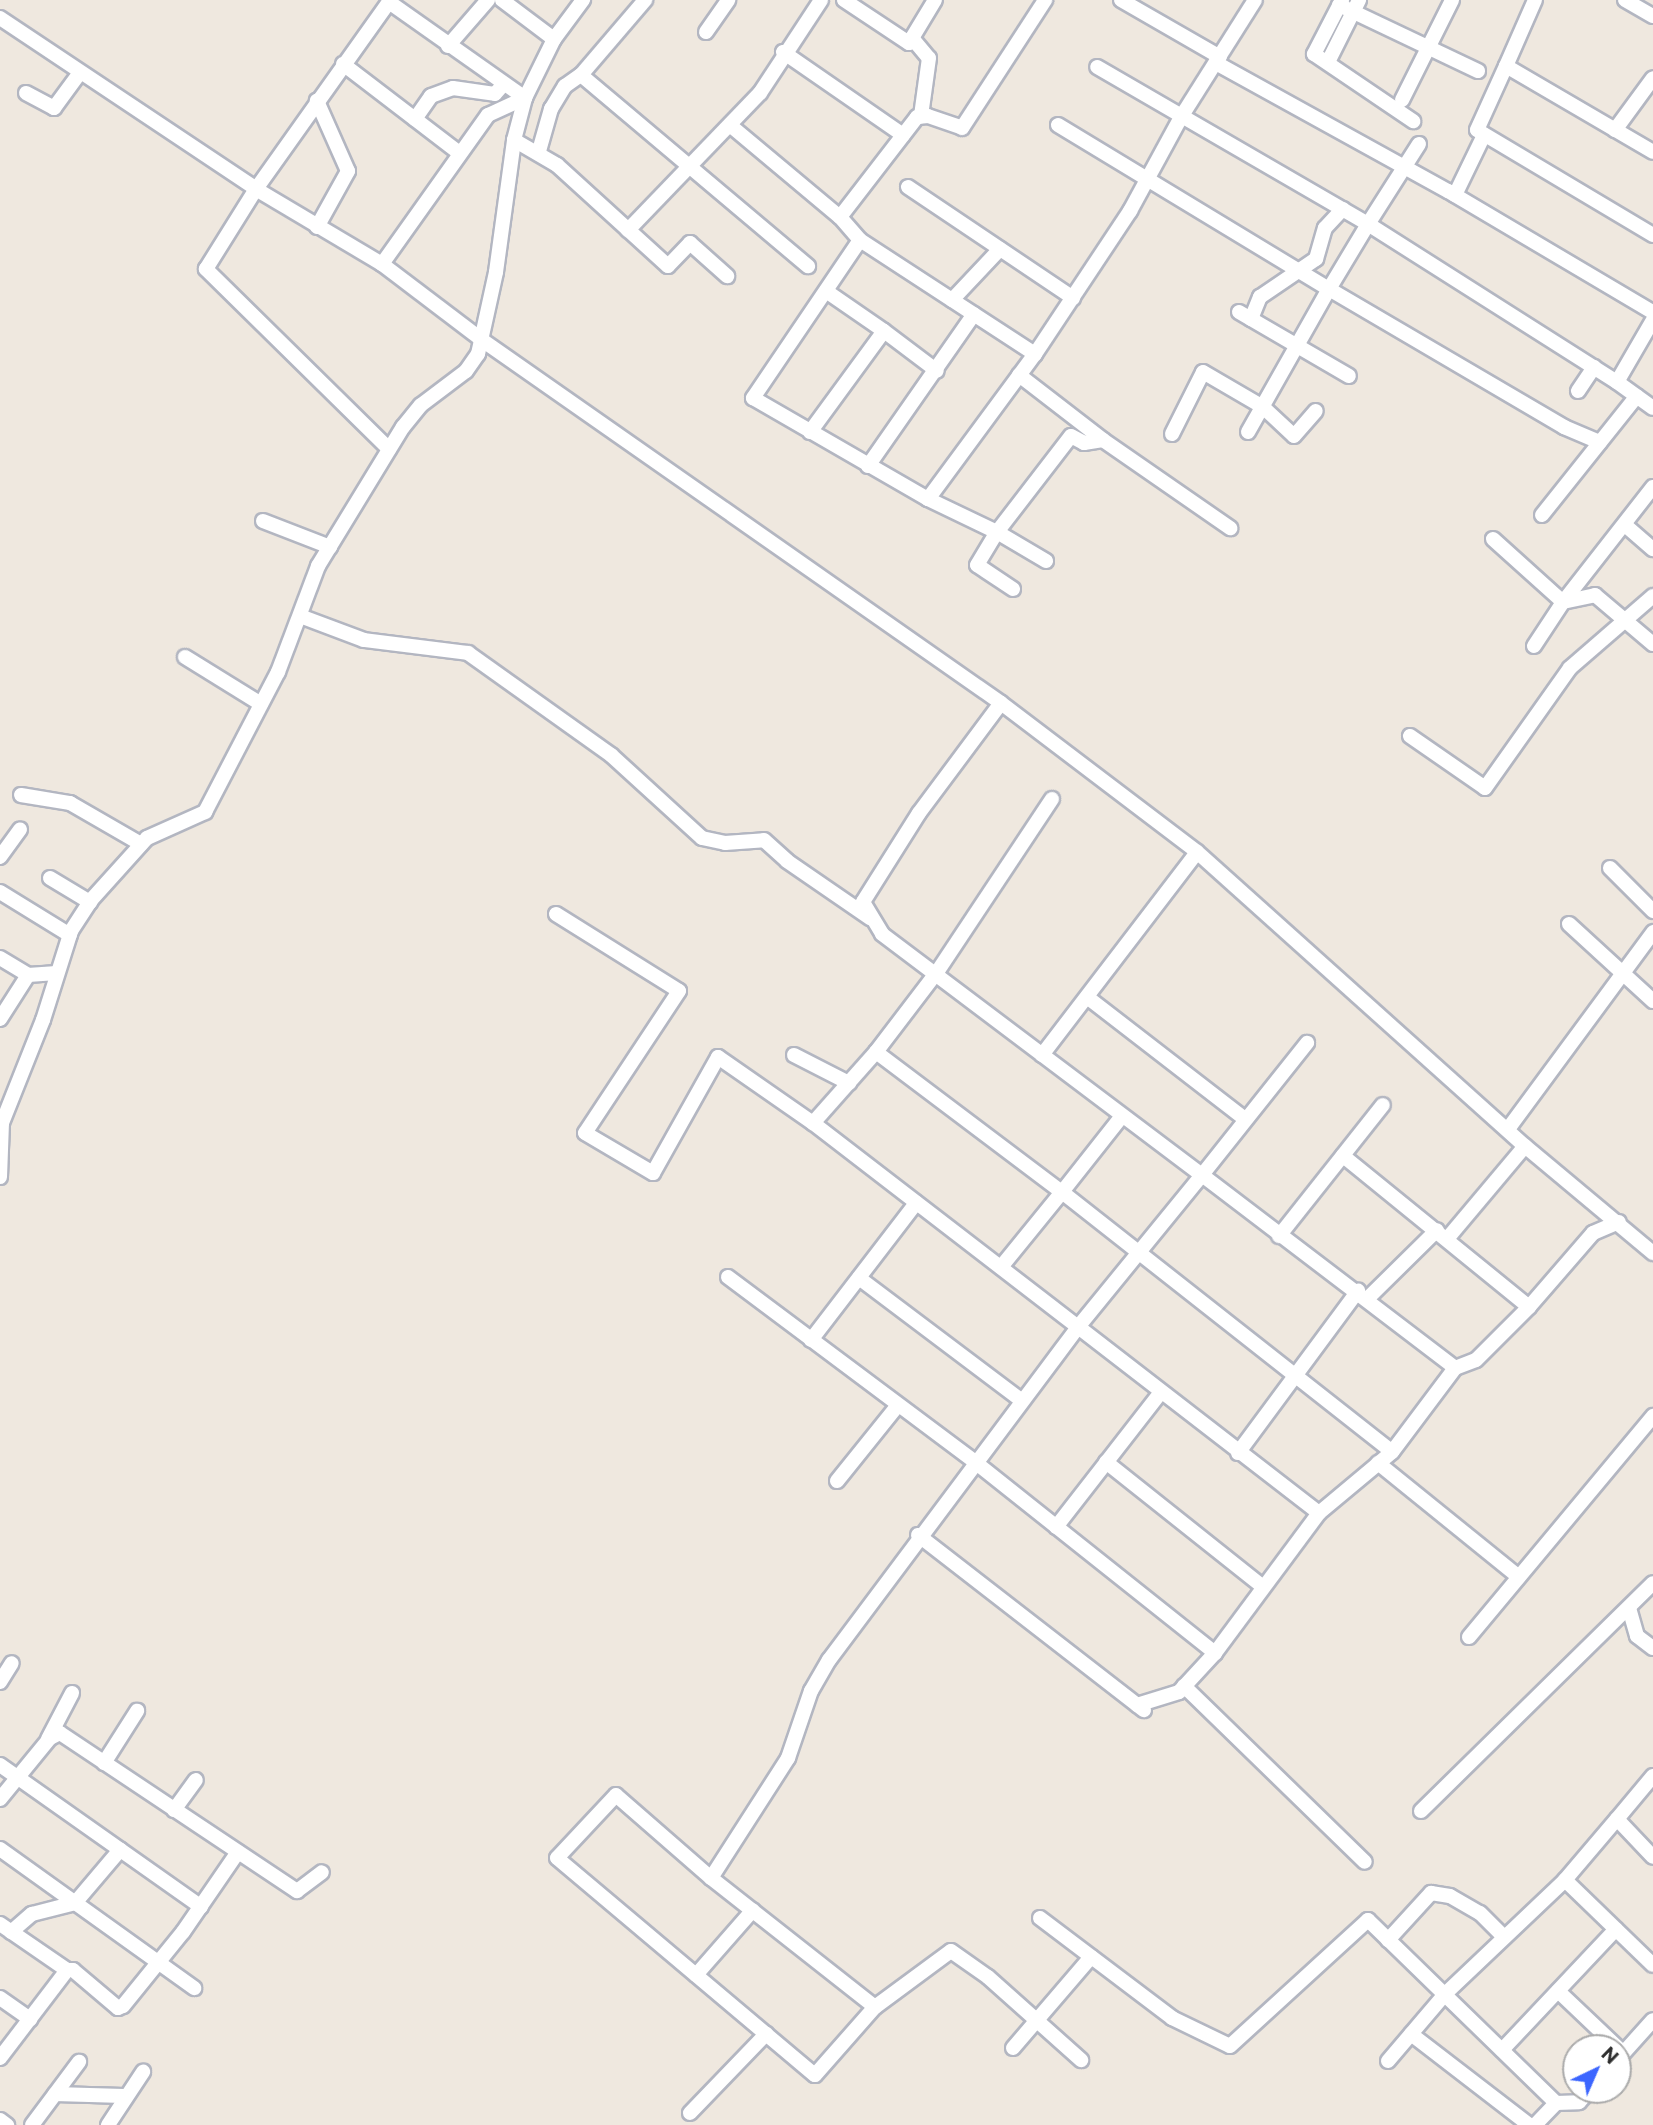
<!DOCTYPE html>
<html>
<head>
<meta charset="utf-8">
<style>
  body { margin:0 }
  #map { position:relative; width:1653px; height:2125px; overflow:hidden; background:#efe8df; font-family:Commissioner,sans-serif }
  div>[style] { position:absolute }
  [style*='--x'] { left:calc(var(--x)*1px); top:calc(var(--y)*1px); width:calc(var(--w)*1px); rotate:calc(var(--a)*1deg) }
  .roads { filter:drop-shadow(2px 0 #b3b6c1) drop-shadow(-2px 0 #b3b6c1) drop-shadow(0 2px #b3b6c1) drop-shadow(0 -2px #b3b6c1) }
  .minor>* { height:14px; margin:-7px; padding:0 7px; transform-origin:7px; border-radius:7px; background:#fff }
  span { translate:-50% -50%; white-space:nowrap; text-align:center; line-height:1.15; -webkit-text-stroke:7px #fff; paint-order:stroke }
  .north { position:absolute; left:1562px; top:2034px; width:70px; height:70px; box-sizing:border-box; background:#fff; border:2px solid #ababab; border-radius:50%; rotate:44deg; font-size:19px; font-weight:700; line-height:28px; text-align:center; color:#2d2d2d }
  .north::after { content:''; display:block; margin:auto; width:24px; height:32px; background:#3c66ff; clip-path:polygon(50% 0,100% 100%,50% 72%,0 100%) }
</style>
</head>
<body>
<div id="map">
  <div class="roads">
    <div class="minor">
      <div style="--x:502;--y:0;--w:65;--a:36.9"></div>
      <div style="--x:844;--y:0;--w:78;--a:33.5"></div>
      <div style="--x:909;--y:43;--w:50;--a:-58.8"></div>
      <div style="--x:1121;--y:0;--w:114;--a:29.9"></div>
      <div style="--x:1342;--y:0;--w:61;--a:117.4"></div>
      <div style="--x:1314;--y:54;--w:120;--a:34.1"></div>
      <div style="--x:1535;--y:0;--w:72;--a:113.7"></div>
      <div style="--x:1506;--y:66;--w:170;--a:30.3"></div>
      <div style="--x:1625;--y:0;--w:32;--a:30"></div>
      <div style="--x:1339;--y:5;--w:154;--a:25.4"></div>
      <div style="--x:0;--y:18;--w:308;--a:33.7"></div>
      <div style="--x:256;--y:189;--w:147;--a:30.8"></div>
      <div style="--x:382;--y:264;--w:126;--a:37.2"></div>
      <div style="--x:482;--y:340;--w:633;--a:34.97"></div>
      <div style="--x:1001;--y:703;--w:246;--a:37.2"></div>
      <div style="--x:1197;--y:852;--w:440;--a:41.9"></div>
      <div style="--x:1525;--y:1146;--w:167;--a:39.9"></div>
      <div style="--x:706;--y:32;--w:39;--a:-55"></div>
      <div style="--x:912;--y:38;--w:26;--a:50"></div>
      <div style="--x:929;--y:58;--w:59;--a:97.9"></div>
      <div style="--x:448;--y:46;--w:61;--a:-49"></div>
      <div style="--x:783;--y:52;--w:146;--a:34.7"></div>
      <div style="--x:1329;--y:60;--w:67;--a:-63.4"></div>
      <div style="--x:1216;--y:63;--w:265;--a:28.9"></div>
      <div style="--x:1448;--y:191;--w:238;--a:30.6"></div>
      <div style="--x:343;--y:64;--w:145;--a:37.4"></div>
      <div style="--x:1506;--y:66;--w:70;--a:114.4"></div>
      <div style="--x:1477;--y:130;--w:205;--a:30.8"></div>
      <div style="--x:581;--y:75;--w:297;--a:40.1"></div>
      <div style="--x:26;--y:93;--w:32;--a:28"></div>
      <div style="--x:54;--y:108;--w:42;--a:-53.7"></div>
      <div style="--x:1402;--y:100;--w:112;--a:-63.4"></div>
      <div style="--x:415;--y:119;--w:28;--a:-55"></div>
      <div style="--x:431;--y:96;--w:23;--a:-20"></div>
      <div style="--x:453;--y:88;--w:42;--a:8.1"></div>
      <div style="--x:495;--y:94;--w:11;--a:-49"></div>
      <div style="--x:1058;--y:125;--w:317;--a:31.2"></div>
      <div style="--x:1329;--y:289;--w:76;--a:-59"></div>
      <div style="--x:1368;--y:224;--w:313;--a:-149.9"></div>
      <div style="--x:731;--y:126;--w:142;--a:39.9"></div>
      <div style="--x:840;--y:217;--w:30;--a:49"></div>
      <div style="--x:860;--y:240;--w:209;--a:33.1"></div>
      <div style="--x:1615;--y:130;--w:64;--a:-53.8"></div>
      <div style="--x:514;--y:140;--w:50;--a:30.2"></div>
      <div style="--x:557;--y:165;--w:150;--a:42.3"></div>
      <div style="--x:668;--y:266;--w:32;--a:-46"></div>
      <div style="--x:690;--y:243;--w:50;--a:41.7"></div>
      <div style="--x:1419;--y:144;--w:95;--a:122.5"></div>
      <div style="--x:1368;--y:224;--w:295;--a:32.4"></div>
      <div style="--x:1617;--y:382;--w:72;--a:-59.9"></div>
      <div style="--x:539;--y:151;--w:44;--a:-74.1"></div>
      <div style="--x:551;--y:109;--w:27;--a:-59"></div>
      <div style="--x:565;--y:86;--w:19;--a:-35"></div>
      <div style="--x:581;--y:75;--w:99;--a:-49.5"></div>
      <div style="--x:908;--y:187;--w:199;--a:33.9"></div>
      <div style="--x:1455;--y:195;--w:67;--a:-64.2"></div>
      <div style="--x:840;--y:217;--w:126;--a:-52.4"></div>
      <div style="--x:917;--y:117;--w:11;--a:-5"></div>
      <div style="--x:928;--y:116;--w:36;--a:19"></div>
      <div style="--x:962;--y:128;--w:153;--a:-57"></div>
      <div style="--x:317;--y:227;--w:64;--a:-61"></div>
      <div style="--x:348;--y:171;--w:77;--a:-113.9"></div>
      <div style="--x:628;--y:230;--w:190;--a:-46.1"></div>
      <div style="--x:760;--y:93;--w:111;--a:-56.7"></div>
      <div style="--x:860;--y:240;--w:191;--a:124.1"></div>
      <div style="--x:753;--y:398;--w:202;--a:30"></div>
      <div style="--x:928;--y:499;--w:76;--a:25.6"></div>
      <div style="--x:997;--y:532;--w:121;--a:-52.4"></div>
      <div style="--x:1071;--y:436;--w:15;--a:28"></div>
      <div style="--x:1084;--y:443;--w:19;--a:-9"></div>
      <div style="--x:1103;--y:440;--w:155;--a:34.7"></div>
      <div style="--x:382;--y:264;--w:183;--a:-54.6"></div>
      <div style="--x:488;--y:115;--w:41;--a:-24.7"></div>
      <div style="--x:826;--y:291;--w:70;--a:34.6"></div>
      <div style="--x:952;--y:300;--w:70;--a:-46.7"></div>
      <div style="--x:1239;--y:312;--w:127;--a:30.2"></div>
      <div style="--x:1251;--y:319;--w:24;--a:-68"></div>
      <div style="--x:1260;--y:297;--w:68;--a:-34.2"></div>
      <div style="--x:1316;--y:259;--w:32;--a:-74"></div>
      <div style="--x:1325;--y:228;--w:26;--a:-47"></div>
      <div style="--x:1019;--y:375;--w:106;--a:37.7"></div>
      <div style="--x:1617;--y:382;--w:44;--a:35.8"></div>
      <div style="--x:1578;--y:391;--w:29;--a:-56"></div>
      <div style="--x:810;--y:432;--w:125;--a:-53.8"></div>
      <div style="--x:884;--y:331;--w:66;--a:37"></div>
      <div style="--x:1248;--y:432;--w:164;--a:-60.5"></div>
      <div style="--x:1329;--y:289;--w:273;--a:30.4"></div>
      <div style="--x:1564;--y:427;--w:39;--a:23"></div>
      <div style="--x:1172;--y:434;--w:69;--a:-63.4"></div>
      <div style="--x:1203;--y:372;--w:69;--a:30.3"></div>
      <div style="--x:1263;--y:407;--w:42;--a:43.1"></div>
      <div style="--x:1294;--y:436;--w:33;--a:-49"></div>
      <div style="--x:389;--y:449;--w:257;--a:-135.5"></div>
      <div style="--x:206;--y:269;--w:94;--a:-58"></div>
      <div style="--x:256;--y:189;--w:229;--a:-54.6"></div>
      <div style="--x:389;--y:2;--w:166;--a:35.2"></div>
      <div style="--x:868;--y:466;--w:185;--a:-55.1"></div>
      <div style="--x:928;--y:499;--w:180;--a:-53.6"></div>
      <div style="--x:1035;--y:354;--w:172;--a:-56.4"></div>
      <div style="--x:1130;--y:211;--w:107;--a:-61.5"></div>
      <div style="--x:1181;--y:117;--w:138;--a:-57.7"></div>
      <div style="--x:1542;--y:515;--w:152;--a:-51.4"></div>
      <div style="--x:263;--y:521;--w:72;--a:21.2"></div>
      <div style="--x:1625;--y:525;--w:37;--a:41"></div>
      <div style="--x:1493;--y:539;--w:94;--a:42"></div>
      <div style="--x:1563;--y:602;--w:146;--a:-52"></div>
      <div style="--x:1013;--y:589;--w:43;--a:-146.3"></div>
      <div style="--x:977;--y:565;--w:39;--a:-59"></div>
      <div style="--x:997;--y:532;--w:57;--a:30.6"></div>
      <div style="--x:300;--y:616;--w:68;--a:20.6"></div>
      <div style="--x:364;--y:640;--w:105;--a:7.1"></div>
      <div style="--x:468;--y:653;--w:176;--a:35.5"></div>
      <div style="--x:611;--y:755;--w:123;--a:42.4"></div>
      <div style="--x:702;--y:838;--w:24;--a:12"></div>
      <div style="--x:725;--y:843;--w:39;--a:-4"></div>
      <div style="--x:764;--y:840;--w:31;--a:42"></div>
      <div style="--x:787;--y:861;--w:101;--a:34.5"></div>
      <div style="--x:1534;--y:646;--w:53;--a:-56.6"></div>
      <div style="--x:1563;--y:602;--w:33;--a:-12"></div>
      <div style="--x:1595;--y:595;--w:76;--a:40.2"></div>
      <div style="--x:185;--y:657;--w:89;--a:31.7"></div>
      <div style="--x:1001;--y:703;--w:137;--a:126.7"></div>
      <div style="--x:919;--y:813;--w:105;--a:122.2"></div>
      <div style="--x:863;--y:902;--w:37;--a:59"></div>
      <div style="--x:882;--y:934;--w:401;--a:37"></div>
      <div style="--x:1202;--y:1175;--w:169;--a:-51.5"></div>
      <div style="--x:1410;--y:736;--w:91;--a:34.7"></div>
      <div style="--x:1485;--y:788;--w:147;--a:-54.7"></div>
      <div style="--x:1570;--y:668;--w:110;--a:-40.9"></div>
      <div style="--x:21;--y:795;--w:50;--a:9.3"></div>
      <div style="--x:70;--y:803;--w:82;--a:30"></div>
      <div style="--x:1052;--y:799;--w:208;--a:123.6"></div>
      <div style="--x:937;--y:972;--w:101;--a:127.3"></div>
      <div style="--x:876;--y:1052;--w:233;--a:37"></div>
      <div style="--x:1062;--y:1192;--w:97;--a:-51.7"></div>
      <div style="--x:0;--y:857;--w:34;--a:-54"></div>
      <div style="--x:1610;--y:868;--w:61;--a:45"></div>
      <div style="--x:50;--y:878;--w:47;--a:31"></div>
      <div style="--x:0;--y:892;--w:82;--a:31.6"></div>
      <div style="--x:556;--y:914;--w:145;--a:32"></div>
      <div style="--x:679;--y:991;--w:170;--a:123.5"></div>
      <div style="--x:585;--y:1133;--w:79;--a:30.5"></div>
      <div style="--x:653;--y:1173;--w:133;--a:-60.7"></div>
      <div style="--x:718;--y:1057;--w:116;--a:34.8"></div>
      <div style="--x:1569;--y:924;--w:114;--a:42.5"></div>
      <div style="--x:0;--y:958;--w:33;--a:31"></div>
      <div style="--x:28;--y:975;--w:29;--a:-4"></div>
      <div style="--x:1087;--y:997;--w:200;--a:37.7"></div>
      <div style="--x:0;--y:1019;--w:52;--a:-57.5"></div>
      <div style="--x:794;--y:1055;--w:62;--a:27"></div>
      <div style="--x:1042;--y:1055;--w:255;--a:-52.6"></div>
      <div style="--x:1508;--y:1129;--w:245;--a:-53.6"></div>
      <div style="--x:0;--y:1177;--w:54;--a:-87.9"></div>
      <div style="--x:2;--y:1123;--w:111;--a:-68.3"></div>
      <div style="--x:43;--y:1020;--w:93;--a:-72.5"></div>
      <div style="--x:71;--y:931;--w:38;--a:-57"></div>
      <div style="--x:92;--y:899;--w:82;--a:-48"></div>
      <div style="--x:147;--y:838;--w:64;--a:-24.1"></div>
      <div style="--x:205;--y:812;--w:158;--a:-62.5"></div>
      <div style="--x:278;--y:672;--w:113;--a:-69.3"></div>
      <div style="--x:318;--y:566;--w:163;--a:-58.6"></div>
      <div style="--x:403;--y:427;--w:28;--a:-51"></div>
      <div style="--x:421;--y:405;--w:56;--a:-37.1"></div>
      <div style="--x:466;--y:371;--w:21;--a:-55"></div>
      <div style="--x:478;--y:354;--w:84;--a:-77.6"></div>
      <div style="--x:496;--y:272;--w:133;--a:-82.2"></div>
      <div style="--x:514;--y:140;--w:43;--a:-75.3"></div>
      <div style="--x:525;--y:98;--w:66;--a:-63.8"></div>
      <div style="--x:554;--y:39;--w:49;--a:-53.4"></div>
      <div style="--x:1279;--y:1236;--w:167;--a:-51.6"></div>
      <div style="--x:1447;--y:1239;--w:121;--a:-50"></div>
      <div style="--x:1001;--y:1267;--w:97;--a:-50.9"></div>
      <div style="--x:1062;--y:1192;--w:420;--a:38.2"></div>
      <div style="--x:728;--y:1277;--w:309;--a:36.8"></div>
      <div style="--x:975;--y:1462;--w:307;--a:38.5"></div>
      <div style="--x:859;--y:1278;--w:204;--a:37"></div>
      <div style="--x:1367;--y:1299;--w:98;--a:-44.6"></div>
      <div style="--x:1529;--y:1307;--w:98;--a:-49.1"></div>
      <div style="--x:1593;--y:1233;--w:28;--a:-23"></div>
      <div style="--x:811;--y:1340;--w:173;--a:-52.5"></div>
      <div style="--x:1238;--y:1453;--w:202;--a:-53.5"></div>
      <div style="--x:1106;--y:1462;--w:201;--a:38.5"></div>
      <div style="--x:1378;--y:1463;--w:181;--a:39"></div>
      <div style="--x:837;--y:1481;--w:97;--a:-51.2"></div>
      <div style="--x:1319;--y:1513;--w:304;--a:-142.3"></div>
      <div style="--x:1078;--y:1327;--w:196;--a:-50.8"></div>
      <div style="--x:1202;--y:1175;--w:318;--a:37.3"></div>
      <div style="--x:1455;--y:1368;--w:22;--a:-21"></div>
      <div style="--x:1476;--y:1360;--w:75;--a:-45"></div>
      <div style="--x:1529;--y:1307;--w:240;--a:-140.9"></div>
      <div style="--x:1056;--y:1527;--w:171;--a:-52.1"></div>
      <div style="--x:918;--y:1535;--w:286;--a:37.8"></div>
      <div style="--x:1629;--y:1608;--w:29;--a:74"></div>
      <div style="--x:1637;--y:1636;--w:20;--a:37"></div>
      <div style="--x:1469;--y:1637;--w:288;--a:-50.2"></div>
      <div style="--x:0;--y:1682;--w:22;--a:-58"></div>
      <div style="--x:1184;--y:1686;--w:252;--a:44.2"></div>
      <div style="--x:1137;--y:1705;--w:44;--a:-17.2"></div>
      <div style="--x:1179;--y:1692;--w:53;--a:-47.3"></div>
      <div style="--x:1215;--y:1653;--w:174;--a:-53.4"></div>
      <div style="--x:1319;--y:1513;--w:95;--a:-39.9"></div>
      <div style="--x:1392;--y:1452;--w:105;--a:-53.1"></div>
      <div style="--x:48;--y:1739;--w:52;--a:-62.4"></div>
      <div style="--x:104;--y:1763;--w:62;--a:-57.6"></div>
      <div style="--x:0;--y:1765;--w:246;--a:35.2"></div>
      <div style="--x:0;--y:1799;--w:79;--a:-50.7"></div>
      <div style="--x:50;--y:1738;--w:11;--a:-27"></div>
      <div style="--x:60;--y:1733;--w:285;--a:33.7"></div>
      <div style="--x:297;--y:1891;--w:31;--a:-37"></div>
      <div style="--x:174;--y:1810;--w:37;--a:-54"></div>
      <div style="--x:1421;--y:1811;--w:325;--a:-44.5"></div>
      <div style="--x:1617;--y:1819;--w:56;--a:-50.1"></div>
      <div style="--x:0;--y:1849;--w:239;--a:35.6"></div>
      <div style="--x:711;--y:1878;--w:143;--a:-57.3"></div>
      <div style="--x:788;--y:1758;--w:71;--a:-71.1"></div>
      <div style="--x:811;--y:1691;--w:36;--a:-60"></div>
      <div style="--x:829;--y:1660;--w:416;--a:-53.2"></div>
      <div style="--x:1078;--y:1327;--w:334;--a:-142.4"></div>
      <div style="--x:813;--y:1123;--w:95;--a:-48.4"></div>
      <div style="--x:1565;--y:1880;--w:122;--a:44"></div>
      <div style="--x:1040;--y:1918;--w:166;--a:37.1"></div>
      <div style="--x:1172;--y:2018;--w:64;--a:25.8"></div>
      <div style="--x:1230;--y:2046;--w:187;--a:-42.4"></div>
      <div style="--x:1368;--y:1920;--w:262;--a:44.2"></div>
      <div style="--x:1556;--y:2103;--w:23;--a:-2"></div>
      <div style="--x:1579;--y:2102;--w:16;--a:-47"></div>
      <div style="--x:0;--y:1924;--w:81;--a:34.5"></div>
      <div style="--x:11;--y:1932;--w:28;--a:-41"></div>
      <div style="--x:32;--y:1914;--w:44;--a:-14.3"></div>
      <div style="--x:75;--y:1903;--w:70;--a:-49.7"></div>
      <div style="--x:1388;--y:1940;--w:64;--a:-47.5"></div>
      <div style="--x:1431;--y:1893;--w:19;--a:9"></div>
      <div style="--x:1450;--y:1896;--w:34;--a:30"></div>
      <div style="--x:1480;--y:1913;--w:34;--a:45"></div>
      <div style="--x:696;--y:1975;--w:86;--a:-48.8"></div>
      <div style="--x:1558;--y:1991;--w:83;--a:43.5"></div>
      <div style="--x:0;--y:1998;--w:37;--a:35"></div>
      <div style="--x:875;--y:2007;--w:209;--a:-141.8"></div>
      <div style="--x:711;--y:1878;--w:126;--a:-138.9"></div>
      <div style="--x:616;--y:1795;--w:86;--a:133.1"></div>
      <div style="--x:557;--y:1858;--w:337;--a:40.1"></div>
      <div style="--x:815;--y:2075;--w:91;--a:-48.6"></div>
      <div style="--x:875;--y:2007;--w:94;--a:-36.4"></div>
      <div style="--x:951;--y:1951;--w:45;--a:35.1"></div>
      <div style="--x:988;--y:1977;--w:125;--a:41.7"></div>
      <div style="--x:1411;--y:2034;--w:149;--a:37.6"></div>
      <div style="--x:1013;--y:2048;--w:120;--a:-49.4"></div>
      <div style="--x:1502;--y:2050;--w:166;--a:-46.7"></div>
      <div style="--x:0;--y:2058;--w:111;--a:-52.7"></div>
      <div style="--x:67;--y:1970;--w:6;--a:0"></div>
      <div style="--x:73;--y:1970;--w:59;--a:40.2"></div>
      <div style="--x:118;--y:2008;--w:5;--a:-22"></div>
      <div style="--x:123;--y:2006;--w:95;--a:-51"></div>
      <div style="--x:183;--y:1932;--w:97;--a:-55.5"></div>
      <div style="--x:1618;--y:2059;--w:52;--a:-48.1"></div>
      <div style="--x:1388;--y:2061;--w:88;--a:-49.6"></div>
      <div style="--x:1445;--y:1994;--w:166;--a:-43.5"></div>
      <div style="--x:1565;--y:1880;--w:80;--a:-49.6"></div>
      <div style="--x:1617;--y:1819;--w:52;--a:46.5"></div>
      <div style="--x:55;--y:2094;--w:69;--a:1.7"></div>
      <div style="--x:690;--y:2113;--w:110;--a:-46.1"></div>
      <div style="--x:0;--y:2120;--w:9;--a:36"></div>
      <div style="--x:32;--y:2125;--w:79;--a:-53.3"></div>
      <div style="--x:108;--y:2125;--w:64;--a:-56.6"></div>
      <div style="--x:1535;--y:2125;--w:30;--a:-46"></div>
    </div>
  </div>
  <div class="north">N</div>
</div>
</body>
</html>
